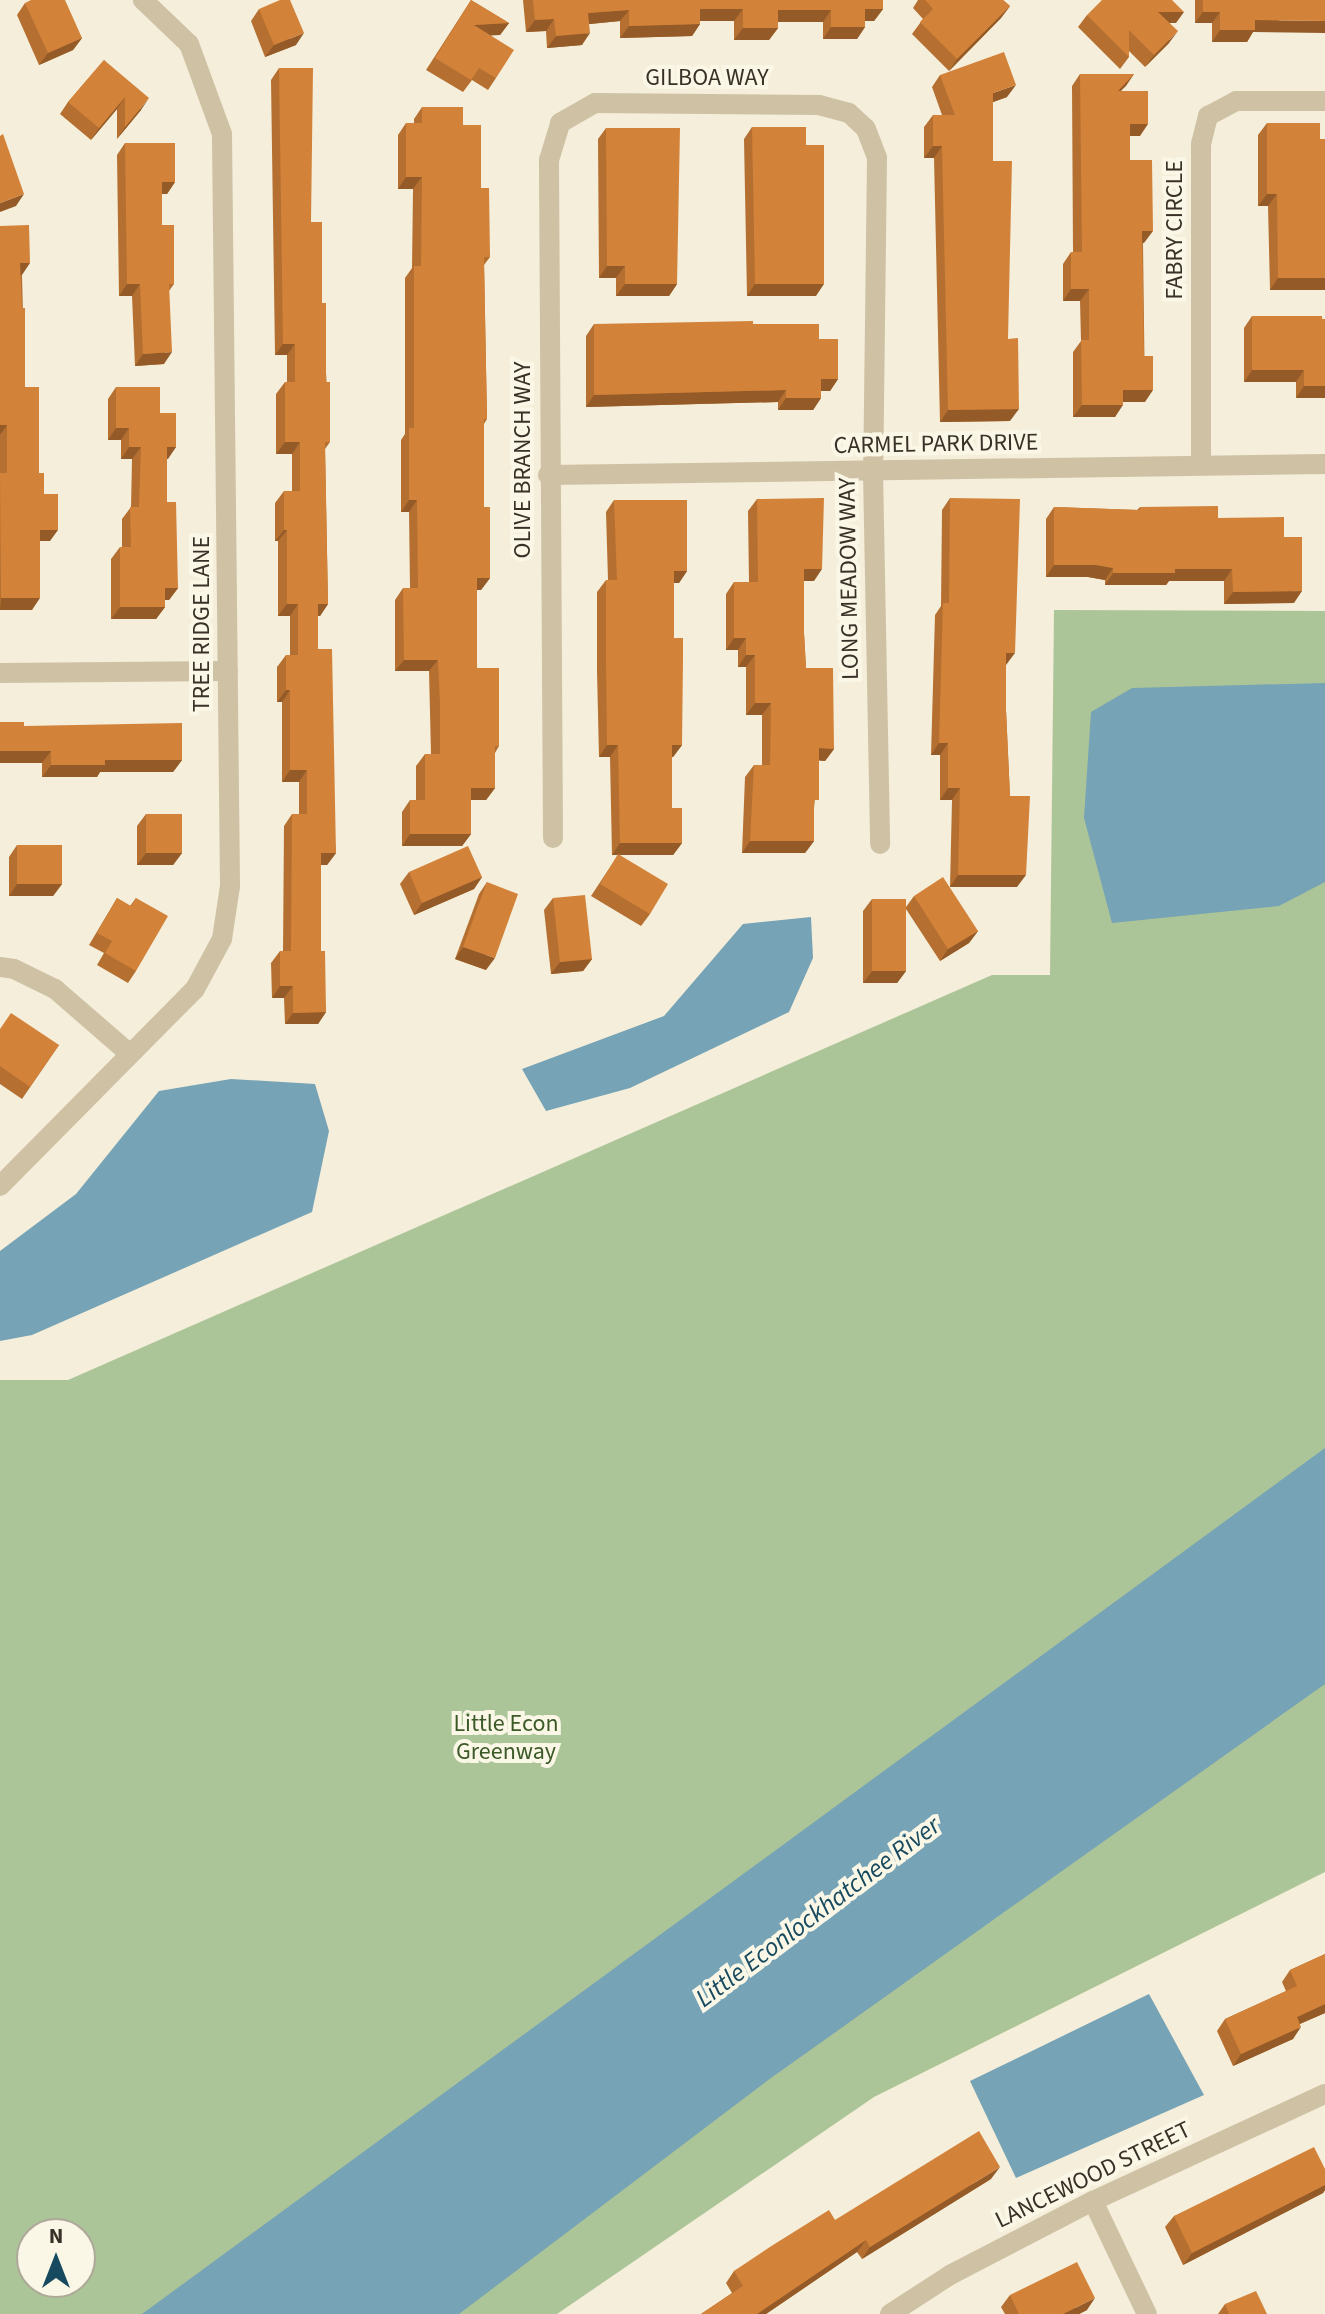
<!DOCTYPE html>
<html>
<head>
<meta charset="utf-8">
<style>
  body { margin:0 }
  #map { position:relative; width:1325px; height:2314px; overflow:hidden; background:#f4eeda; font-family:"Source Sans 3",sans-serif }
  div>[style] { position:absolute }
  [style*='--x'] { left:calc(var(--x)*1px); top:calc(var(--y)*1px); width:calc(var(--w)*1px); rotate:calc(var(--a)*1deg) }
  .green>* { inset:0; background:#acc598 }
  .water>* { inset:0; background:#76a3b5 }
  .street>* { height:20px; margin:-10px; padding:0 10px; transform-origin:10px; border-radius:10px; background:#cec1a4 }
  .wall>* { inset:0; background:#b57031 }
  .shaded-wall>* { inset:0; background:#945b28 }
  .building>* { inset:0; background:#d38239 }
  span { translate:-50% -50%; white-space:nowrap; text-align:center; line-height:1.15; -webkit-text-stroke:8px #fbf7e7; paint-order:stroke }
  .street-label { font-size:24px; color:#393127 }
  .park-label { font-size:24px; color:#3c5a28 }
  .water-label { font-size:26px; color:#174a5f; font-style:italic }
  .north { position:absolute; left:16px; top:2218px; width:80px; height:80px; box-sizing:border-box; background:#fbf7e7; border:2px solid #ada89a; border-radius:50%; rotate:0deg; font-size:22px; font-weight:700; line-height:32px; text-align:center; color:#393127 }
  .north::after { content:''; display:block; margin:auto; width:28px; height:36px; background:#174a5f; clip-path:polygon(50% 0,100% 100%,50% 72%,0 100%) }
</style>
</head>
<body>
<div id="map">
  <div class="green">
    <div style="clip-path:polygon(evenodd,1054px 610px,1325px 611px,1325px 1872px,874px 2097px,557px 2314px,0 2314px,0 1380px,68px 1380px,992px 975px,1050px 975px,1054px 610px,32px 2234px,80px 2234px,80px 2282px,32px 2282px,32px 2234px)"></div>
  </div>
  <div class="water">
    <div style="clip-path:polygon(1325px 683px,1325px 882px,1279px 906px,1112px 923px,1084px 818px,1091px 712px,1132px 688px)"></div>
    <div style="clip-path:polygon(811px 917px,813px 958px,789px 1012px,630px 1088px,546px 1111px,522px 1069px,664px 1016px,743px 924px)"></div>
    <div style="clip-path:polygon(231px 1079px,315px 1084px,329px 1131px,312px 1212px,32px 1335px,0 1341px,0 1251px,76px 1194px,159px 1091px)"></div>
    <div style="clip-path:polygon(1325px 1448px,1325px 1684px,771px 2078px,459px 2314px,142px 2314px)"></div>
    <div style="clip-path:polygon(1149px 1994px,1204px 2095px,1016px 2178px,970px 2081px)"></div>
  </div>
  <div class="street">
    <div style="--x:1201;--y:465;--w:321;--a:-90"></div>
    <div style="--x:1201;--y:144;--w:29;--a:-76"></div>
    <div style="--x:1208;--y:116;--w:32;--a:-28"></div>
    <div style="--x:1236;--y:101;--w:89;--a:0"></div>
    <div style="--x:548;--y:475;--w:777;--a:-0.81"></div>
    <div style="--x:0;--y:673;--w:228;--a:-0.5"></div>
    <div style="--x:553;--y:838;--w:678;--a:-90.34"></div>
    <div style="--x:549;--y:160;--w:39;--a:-73"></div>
    <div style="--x:560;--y:123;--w:40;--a:-29.7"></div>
    <div style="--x:595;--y:103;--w:224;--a:0.5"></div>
    <div style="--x:819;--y:105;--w:31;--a:15"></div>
    <div style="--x:849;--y:113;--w:23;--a:43"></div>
    <div style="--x:866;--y:129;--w:31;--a:69"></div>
    <div style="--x:877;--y:158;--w:314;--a:90.7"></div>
    <div style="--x:873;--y:472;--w:372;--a:88.9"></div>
    <div style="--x:0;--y:967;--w:14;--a:8"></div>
    <div style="--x:14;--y:969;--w:46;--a:26"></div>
    <div style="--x:55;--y:989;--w:99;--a:40.9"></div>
    <div style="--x:0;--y:1186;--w:277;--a:-45.3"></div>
    <div style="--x:195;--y:989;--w:57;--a:-61.6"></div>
    <div style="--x:222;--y:939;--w:54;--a:-81.4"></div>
    <div style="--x:230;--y:886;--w:752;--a:-90.61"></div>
    <div style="--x:222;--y:134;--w:96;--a:-110.1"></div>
    <div style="--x:189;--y:44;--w:64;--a:-136.3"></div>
    <div style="--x:1093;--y:2201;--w:125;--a:64.5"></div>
    <div style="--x:890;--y:2314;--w:72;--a:-33"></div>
    <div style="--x:950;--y:2275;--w:161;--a:-27.4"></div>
    <div style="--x:1093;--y:2201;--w:255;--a:-24.8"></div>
  </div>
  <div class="wall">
    <div style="clip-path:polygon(471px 0,509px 23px,500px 35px,491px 35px,496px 78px,488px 90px,472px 80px,463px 92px,426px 70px)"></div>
    <div style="clip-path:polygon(523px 0,883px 0,883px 9px,874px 21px,865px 21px,865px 27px,857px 39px,823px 39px,823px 22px,778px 22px,778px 28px,769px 40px,734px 40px,734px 21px,700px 21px,700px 24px,692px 36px,620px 38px,620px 21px,589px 24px,582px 45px,547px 48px,546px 31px,526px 32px)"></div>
    <div style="clip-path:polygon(918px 0,1003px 0,1010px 6px,1001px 18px,949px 71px,912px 34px,923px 19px,913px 8px)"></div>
    <div style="clip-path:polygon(1195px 0,1325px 0,1253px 32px,1247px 42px,1212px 42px,1212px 23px,1195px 23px)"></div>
    <div style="clip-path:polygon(25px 3px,82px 38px,73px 50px,39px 65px,17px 15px)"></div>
    <div style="clip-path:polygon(259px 9px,296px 45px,265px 57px,251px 21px)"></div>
    <div style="clip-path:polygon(1087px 15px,1176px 23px,1170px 23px,1169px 43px,1145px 67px,1129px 51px,1129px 57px,1120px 69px,1078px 27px)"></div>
    <div style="clip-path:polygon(104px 60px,141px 110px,117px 139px,117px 109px,91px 140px,60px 114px,68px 102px)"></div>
    <div style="clip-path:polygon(279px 68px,311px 222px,322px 303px,330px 442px,325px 449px,328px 604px,320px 616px,318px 616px,318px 649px,336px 853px,327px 865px,321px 865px,321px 951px,326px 1012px,318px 1024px,285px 1024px,284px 998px,272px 998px,271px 963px,280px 951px,283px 951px,284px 826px,292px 814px,299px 814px,299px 782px,282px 782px,282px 702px,277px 702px,277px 667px,286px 655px,290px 655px,290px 616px,278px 616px,278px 541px,275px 541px,275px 503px,284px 491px,292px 491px,292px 454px,276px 454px,276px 394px,285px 382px,287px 382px,287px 355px,275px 355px,271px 80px)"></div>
    <div style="clip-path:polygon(1080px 74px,1134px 74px,1121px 91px,1140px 136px,1130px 136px,1130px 160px,1144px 243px,1143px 243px,1145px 402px,1123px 402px,1115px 417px,1073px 417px,1073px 352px,1081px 341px,1080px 301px,1063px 301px,1063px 264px,1071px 252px,1073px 252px,1072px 86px)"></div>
    <div style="clip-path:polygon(940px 75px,1007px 97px,993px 102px,993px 161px,1008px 339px,1010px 421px,940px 422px,934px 158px,924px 158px,924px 127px,933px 115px,942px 115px,932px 87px)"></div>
    <div style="clip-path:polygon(422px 107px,463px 125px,481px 188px,490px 257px,484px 265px,487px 419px,484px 424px,484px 507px,490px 578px,481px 590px,477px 590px,477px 668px,499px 746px,495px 753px,495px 788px,486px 800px,471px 800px,471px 834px,462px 846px,402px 846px,402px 812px,410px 800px,416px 800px,416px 766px,425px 754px,431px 754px,429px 671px,395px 671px,395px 600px,403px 588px,410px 588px,409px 512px,401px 512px,401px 440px,405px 434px,405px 278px,412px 268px,413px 189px,398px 189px,398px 135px,406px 123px,414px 123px,414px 119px)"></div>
    <div style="clip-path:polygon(1267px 123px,1325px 290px,1270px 290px,1268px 206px,1258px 206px,1258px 135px)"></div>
    <div style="clip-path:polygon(752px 127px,806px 145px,816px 296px,747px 296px,744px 139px)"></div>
    <div style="clip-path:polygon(606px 128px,677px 284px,669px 296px,616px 296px,616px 278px,599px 278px,598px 139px)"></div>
    <div style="clip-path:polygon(125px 143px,175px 182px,167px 194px,162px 194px,162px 225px,174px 284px,169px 291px,164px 364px,135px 366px,132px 296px,119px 296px,117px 155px)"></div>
    <div style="clip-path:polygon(0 226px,22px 275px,25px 387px,39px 473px,44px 494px,50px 541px,40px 541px,32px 610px,0 610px)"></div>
    <div style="clip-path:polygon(1252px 316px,1322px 316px,1325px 398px,1296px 398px,1296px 382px,1244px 382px,1244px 328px)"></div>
    <div style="clip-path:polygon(594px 324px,753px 324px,819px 339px,838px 379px,830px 391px,821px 391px,821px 398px,813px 410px,778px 410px,778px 402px,586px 407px,586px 336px)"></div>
    <div style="clip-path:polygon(116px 387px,160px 413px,176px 447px,167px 459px,167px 502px,178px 588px,169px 600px,165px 600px,165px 607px,156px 619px,111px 619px,111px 559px,120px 547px,122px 547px,122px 519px,131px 507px,132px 459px,121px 459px,121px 440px,108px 440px,108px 399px)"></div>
    <div style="clip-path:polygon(950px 498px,1006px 665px,1006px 710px,1010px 796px,1017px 887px,950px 887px,952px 800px,940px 800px,940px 755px,931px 755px,935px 615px,941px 606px,942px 510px)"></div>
    <div style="clip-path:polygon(757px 499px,814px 581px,804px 581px,804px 633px,806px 668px,834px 749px,825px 761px,819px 760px,814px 808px,814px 841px,805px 853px,742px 853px,745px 777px,754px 765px,762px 765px,762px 715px,746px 715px,746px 667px,738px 667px,738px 650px,726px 650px,726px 594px,734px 582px,749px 582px,748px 511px)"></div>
    <div style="clip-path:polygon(614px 500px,687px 571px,679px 583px,674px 583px,674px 638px,682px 745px,673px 757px,672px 757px,672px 808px,682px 843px,673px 855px,620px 855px,650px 914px,641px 926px,591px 896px,618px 855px,612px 855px,610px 757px,599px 757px,597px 671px,597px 592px,606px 580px,608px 580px,606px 512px)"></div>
    <div style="clip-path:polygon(1054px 507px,1137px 510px,1140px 507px,1218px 518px,1284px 537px,1294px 603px,1224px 604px,1224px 581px,1169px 581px,1166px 585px,1105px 585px,1105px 580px,1088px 577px,1046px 577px,1046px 519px)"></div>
    <div style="clip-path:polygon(24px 726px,182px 760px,173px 772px,100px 772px,97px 777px,42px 777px,42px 763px,0 763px)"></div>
    <div style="clip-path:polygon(146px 814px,182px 853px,173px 865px,137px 865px,137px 826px)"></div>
    <div style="clip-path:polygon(17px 845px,62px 884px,53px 896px,9px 896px,9px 857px)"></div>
    <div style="clip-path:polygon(409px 872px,482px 877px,474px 889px,414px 915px,400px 884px)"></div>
    <div style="clip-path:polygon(487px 882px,486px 970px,455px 959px,479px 894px)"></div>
    <div style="clip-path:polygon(914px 896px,978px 931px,969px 943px,940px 961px,906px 909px,906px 971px,897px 983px,863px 983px,863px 911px,872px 899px,906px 907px)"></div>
    <div style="clip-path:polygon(117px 898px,130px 906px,136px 898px,136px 971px,128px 983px,97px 965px,104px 953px,89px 945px)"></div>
    <div style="clip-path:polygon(553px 898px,592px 959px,583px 971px,551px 974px,544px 910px)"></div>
    <div style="clip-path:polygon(0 1029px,59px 1045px,22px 1099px,0 1084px)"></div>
    <div style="clip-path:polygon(1325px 1954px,1325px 2013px,1300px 2024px,1293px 2039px,1233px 2066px,1217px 2031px,1225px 2019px,1286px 1991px,1282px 1982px,1290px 1970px)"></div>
    <div style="clip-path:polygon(1325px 2169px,1325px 2190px,1323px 2193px,1183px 2265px,1165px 2227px,1174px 2216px)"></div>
    <div style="clip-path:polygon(991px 2179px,862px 2259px,857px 2252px,766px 2314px,701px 2314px,732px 2293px,726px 2283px,734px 2271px,835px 2220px)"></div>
    <div style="clip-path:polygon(1010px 2295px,1087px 2310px,1079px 2314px,1005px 2314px,1001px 2307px)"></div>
    <div style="clip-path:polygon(1225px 2304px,1267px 2314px,1218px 2314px)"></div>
  </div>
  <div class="shaded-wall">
    <div style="clip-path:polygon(1010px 6px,1001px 18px,949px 71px,957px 59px)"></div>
    <div style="clip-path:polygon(700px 9px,743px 9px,734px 21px,692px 21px)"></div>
    <div style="clip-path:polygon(865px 9px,883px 9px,874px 21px,857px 21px)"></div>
    <div style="clip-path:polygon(629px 10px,620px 21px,580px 25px,588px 13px)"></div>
    <div style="clip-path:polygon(778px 10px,831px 10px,823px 22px,769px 22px)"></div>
    <div style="clip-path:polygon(1158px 12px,1184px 12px,1176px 23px,1149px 23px)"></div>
    <div style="clip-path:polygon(1203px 12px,1220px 12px,1212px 23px,1195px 23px)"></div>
    <div style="clip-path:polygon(554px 19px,546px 31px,526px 32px,535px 20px)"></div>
    <div style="clip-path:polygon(1255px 20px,1325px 21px,1325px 33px,1253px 32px,1247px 42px,1212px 42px,1220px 30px)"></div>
    <div style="clip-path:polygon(509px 23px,500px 35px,466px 37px,474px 25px)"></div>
    <div style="clip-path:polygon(700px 24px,692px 36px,620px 38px,629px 26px)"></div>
    <div style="clip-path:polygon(831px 27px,865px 27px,857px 39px,823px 39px)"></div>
    <div style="clip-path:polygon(743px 28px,778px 28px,769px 40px,734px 40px)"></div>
    <div style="clip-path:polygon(1178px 31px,1169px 43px,1145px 67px,1154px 55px)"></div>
    <div style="clip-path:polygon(304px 33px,296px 45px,265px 57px,274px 45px)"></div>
    <div style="clip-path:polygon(590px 33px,582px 45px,547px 48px,556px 36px)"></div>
    <div style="clip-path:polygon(82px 38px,73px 50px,39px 65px,48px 53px)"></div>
    <div style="clip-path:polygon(1134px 74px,1126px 86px,1109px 102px,1118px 91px)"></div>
    <div style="clip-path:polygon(1016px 85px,1007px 97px,985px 105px,993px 93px)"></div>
    <div style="clip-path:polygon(125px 97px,117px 109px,91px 140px,99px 128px)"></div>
    <div style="clip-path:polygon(149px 98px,141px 110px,117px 139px,125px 127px)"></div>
    <div style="clip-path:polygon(1130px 124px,1148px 124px,1140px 136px,1122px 136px)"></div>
    <div style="clip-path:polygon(933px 146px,942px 146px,934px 158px,924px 158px)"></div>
    <div style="clip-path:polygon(406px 177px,422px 177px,413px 189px,398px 189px)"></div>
    <div style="clip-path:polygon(162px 182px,175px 182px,167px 194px,154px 194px)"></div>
    <div style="clip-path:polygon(24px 194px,16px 206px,0 212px,0 203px)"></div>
    <div style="clip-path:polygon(1267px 194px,1277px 194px,1268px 206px,1258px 206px)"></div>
    <div style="clip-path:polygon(1142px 231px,1153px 231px,1144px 243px,1134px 243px)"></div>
    <div style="clip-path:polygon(20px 263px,30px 263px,22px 275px,12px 275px)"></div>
    <div style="clip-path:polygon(607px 266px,625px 266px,616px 278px,599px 278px)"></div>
    <div style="clip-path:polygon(1278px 278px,1325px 278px,1325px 290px,1270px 290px)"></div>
    <div style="clip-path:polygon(127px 284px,140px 284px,132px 296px,119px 296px)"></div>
    <div style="clip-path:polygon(625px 284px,677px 284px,669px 296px,616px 296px)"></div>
    <div style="clip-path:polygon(755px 284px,824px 284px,816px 296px,747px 296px)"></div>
    <div style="clip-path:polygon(1071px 289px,1089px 289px,1080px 301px,1063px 301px)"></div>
    <div style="clip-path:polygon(283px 344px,295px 344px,287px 355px,275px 355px)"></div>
    <div style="clip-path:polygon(172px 352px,164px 364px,135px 366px,143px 354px)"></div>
    <div style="clip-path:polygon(1252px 370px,1304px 370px,1296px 382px,1244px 382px)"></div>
    <div style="clip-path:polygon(821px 379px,838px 379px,830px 391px,813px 391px)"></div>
    <div style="clip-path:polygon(1304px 386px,1325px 386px,1325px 398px,1296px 398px)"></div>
    <div style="clip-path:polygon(786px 390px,778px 402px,586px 407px,594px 395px)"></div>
    <div style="clip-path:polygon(1123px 390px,1153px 390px,1145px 402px,1115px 402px)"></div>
    <div style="clip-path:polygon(786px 398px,821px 398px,813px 410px,778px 410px)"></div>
    <div style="clip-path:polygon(1082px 405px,1123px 405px,1115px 417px,1073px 417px)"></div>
    <div style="clip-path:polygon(1019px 409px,1010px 421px,940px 422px,948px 410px)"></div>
    <div style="clip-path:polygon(0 425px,7px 425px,0 435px)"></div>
    <div style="clip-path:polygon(116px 428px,129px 428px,121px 440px,108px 440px)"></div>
    <div style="clip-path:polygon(285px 442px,300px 442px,292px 454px,276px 454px)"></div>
    <div style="clip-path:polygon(129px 447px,141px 447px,132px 459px,121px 459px)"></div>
    <div style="clip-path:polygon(167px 447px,176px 447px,168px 459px,158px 459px)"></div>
    <div style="clip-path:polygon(409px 500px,417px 500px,409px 512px,401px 512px)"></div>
    <div style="clip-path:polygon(40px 530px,58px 530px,50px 541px,32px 541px)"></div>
    <div style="clip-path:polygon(284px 530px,287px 530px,278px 541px,275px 541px)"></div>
    <div style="clip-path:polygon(1054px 565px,1096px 565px,1113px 568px,1105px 580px,1088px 577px,1046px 577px)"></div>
    <div style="clip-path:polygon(804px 569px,822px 569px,814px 581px,796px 581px)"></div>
    <div style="clip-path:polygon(1175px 569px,1232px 569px,1224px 581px,1169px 581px,1166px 585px,1105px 585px,1113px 573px)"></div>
    <div style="clip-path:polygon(674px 571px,687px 571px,679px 583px,665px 583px)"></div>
    <div style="clip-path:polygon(477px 578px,490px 578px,481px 590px,469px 590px)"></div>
    <div style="clip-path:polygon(165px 588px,178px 588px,169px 600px,156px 600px)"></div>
    <div style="clip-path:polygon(1302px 591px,1294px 603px,1224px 604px,1233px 592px)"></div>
    <div style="clip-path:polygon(1px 598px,40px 598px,32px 610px,0 610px)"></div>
    <div style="clip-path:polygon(287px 604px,298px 604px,290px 616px,278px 616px)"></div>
    <div style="clip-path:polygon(318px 604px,328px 604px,320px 616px,310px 616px)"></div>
    <div style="clip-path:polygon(120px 607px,165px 607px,156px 619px,111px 619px)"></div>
    <div style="clip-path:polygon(734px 638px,746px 638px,738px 650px,726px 650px)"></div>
    <div style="clip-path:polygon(1006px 653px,1015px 653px,1006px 665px)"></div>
    <div style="clip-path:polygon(746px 655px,755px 655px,746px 667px,738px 667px)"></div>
    <div style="clip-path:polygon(404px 660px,438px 660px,429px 671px,395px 671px)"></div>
    <div style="clip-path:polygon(286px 690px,290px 690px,282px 702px,277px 702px)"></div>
    <div style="clip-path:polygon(755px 703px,771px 703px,762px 715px,746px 715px)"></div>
    <div style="clip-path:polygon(939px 743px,948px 743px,940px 755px,931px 755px)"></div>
    <div style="clip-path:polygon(607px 745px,618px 745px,610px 757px,599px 757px)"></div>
    <div style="clip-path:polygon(672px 745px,682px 745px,673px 757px,663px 757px)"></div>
    <div style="clip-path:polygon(819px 748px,834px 749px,825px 761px,811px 760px)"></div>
    <div style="clip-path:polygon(0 751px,51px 751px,42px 763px,0 763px)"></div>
    <div style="clip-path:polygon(105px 760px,182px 760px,173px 772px,100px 772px,97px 777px,42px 777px,51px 765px)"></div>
    <div style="clip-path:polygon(290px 770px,307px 770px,299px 782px,282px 782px)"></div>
    <div style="clip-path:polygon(471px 788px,495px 788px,486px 800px,462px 800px)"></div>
    <div style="clip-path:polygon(948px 788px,960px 788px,952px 800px,940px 800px)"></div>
    <div style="clip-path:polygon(410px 834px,471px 834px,462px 846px,402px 846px)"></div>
    <div style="clip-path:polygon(750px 841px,814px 841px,805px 853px,742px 853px)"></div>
    <div style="clip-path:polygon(620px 843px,682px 843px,673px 855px,612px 855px)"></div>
    <div style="clip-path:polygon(146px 853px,182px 853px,173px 865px,137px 865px)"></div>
    <div style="clip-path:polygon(321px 853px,336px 853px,327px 865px,312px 865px)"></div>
    <div style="clip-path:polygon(958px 875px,1026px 875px,1017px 887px,950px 887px)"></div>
    <div style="clip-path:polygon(482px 877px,474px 889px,414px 915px,422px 903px)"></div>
    <div style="clip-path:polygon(17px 884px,62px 884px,53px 896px,9px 896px)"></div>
    <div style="clip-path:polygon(978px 931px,969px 943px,940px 961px,948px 949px)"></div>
    <div style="clip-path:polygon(463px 947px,495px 958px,486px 970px,455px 959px)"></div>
    <div style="clip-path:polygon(592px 959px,583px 971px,551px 974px,560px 962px)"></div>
    <div style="clip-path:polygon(872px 971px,906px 971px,897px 983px,863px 983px)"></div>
    <div style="clip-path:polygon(280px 986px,293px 986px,284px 998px,272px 998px)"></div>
    <div style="clip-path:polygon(326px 1012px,318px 1024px,285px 1024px,293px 1013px)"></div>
    <div style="clip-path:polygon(1325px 2004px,1325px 2013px,1288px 2029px,1297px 2017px)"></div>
    <div style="clip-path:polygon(1301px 2027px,1293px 2039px,1233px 2066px,1241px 2054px)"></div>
    <div style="clip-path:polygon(1000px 2167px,991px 2179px,862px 2259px,870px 2247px)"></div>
    <div style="clip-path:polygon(1325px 2185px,1325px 2190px,1323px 2193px,1183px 2265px,1192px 2253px)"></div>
    <div style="clip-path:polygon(866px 2240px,857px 2252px,766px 2314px,757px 2314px)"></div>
    <div style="clip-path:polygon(1095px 2298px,1087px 2310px,1079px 2314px,1063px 2314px)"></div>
  </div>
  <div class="building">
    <div style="clip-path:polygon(31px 0,65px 0,82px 38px,48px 53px,25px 3px)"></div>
    <div style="clip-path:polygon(280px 0,290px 0,304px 33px,274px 45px,259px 9px)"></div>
    <div style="clip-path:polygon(471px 0,509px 23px,474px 25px,514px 50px,496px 78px,479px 68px,471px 80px,435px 58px)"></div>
    <div style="clip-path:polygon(533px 0,883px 0,883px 9px,865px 9px,865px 27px,831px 27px,831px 10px,778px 10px,778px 28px,743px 28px,743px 9px,700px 9px,700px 24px,629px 26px,629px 10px,588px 13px,590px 33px,556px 36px,554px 19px,535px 20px)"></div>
    <div style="clip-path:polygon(925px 0,1003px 0,1010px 6px,957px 59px,920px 22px,933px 9px)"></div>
    <div style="clip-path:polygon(1102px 0,1172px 0,1184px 12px,1158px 12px,1178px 31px,1154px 55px,1129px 30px,1129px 57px,1087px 15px)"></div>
    <div style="clip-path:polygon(1203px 0,1325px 0,1325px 21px,1255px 20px,1255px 30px,1220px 30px,1220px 12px,1203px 12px)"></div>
    <div style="clip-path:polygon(1004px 52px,1016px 85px,993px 93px,993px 161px,1012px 161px,1008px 339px,1018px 338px,1019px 409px,948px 410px,942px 146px,933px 146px,933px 115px,955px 115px,940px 75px)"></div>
    <div style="clip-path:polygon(104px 60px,149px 98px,125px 127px,125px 97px,99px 128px,68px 102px)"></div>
    <div style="clip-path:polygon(279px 68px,313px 68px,311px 222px,322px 222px,322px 303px,326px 303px,326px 382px,330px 382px,330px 442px,325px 442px,328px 604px,318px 604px,318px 649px,332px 649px,336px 853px,321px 853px,321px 951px,325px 951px,326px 1012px,293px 1013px,293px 986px,280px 986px,280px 951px,291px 951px,292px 814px,307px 814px,307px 770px,290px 770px,290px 690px,286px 690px,286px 655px,298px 655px,298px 604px,287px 604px,287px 530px,284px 530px,284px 491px,300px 491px,300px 442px,285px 442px,285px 382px,295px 382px,295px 344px,283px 344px)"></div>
    <div style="clip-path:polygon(1080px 74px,1134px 74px,1118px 91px,1148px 91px,1148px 124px,1130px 124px,1130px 160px,1152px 160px,1153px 231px,1142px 231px,1144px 356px,1153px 356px,1153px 390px,1123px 390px,1123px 405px,1082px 405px,1081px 340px,1089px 340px,1089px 289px,1071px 289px,1071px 252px,1082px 252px)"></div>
    <div style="clip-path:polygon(422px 107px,463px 107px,463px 125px,481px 125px,481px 188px,489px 188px,490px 257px,484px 257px,487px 419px,484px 419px,484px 507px,490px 507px,490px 578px,477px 578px,477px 668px,499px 668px,499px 746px,495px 746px,495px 788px,471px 788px,471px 834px,410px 834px,410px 800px,425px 800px,425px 754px,440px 754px,440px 703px,438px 660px,404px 660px,403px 588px,418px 588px,417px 500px,409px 500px,409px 428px,414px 428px,414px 266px,421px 266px,422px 177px,406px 177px,406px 123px,422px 123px)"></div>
    <div style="clip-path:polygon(1267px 123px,1320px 123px,1320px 139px,1325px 139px,1325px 278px,1278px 278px,1277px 194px,1267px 194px)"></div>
    <div style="clip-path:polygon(752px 127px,806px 127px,806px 145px,824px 145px,824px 284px,755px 284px)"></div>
    <div style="clip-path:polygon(606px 128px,680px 128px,677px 284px,625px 284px,625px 266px,607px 266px)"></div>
    <div style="clip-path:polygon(3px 134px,24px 194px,0 203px,0 136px)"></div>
    <div style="clip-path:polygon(125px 143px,175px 143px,175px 182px,162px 182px,162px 225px,174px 225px,174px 284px,169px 284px,172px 352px,143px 354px,140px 284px,127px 284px)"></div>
    <div style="clip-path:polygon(29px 225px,30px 263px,20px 263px,22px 308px,25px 308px,25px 387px,39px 387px,39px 473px,44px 473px,44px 494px,58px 494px,58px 530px,40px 530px,40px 598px,1px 598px,0 473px,7px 473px,7px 425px,0 425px,0 226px)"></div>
    <div style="clip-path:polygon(1252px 316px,1322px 316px,1322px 319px,1325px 319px,1325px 386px,1304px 386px,1304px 370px,1252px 370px)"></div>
    <div style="clip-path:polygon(753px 321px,753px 324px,819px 324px,819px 339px,838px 339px,838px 379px,821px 379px,821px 398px,786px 398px,786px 390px,594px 395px,594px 324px)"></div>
    <div style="clip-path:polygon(116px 387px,160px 387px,160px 413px,176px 413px,176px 447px,167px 447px,167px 502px,176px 502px,178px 588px,165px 588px,165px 607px,120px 607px,120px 547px,131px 547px,130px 507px,139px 507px,141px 447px,129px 447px,129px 428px,116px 428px)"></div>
    <div style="clip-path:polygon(824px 498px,822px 569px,804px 569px,804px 633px,806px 668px,833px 668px,834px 749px,819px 748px,819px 800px,814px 800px,814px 841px,750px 841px,754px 765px,770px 765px,771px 703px,755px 703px,755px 655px,746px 655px,746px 638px,734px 638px,734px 582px,758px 582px,757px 499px)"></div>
    <div style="clip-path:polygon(950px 498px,1020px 499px,1015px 653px,1006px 653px,1006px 710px,1010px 796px,1030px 796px,1026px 875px,958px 875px,960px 788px,948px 788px,948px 743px,939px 743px,943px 603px,949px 603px)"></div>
    <div style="clip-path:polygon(614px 500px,687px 500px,687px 571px,674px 571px,674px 638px,683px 638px,683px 659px,682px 745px,672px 745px,672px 808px,682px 808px,682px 843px,620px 843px,618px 745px,607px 745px,606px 659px,606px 580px,617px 580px)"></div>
    <div style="clip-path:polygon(1218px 506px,1218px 518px,1284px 517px,1284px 537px,1302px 537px,1302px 591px,1233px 592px,1232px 569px,1175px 569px,1175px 573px,1113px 573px,1113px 568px,1096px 565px,1054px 565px,1054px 507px,1140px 510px,1140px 507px)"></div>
    <div style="clip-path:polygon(0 722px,24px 722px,24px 726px,182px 723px,182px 760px,105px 760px,105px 765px,51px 765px,51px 751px,0 751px)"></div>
    <div style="clip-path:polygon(146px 814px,182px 814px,182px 853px,146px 853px)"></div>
    <div style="clip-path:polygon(17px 845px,62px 845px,62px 884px,17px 884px)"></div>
    <div style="clip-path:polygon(468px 846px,482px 877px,422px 903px,409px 872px)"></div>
    <div style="clip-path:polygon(618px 854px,668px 884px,650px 914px,600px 884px)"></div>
    <div style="clip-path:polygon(943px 877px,978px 931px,948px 949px,914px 896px)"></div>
    <div style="clip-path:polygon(487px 882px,518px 894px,495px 958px,463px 947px)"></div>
    <div style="clip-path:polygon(585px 895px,592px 959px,560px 962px,553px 898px)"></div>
    <div style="clip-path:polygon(117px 898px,131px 906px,136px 898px,168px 916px,136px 971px,105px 953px,112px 941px,97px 933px)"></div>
    <div style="clip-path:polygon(872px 899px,906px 899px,906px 971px,872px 971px)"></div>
    <div style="clip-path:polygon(11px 1013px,59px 1045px,30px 1087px,0 1066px,0 1029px)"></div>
    <div style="clip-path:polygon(1325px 1954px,1325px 2004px,1297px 2017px,1301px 2027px,1241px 2054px,1225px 2019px,1297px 1986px,1290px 1970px)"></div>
    <div style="clip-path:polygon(979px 2131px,1000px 2167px,870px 2247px,866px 2240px,757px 2314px,701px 2314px,743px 2286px,734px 2271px,773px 2245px,829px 2210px,835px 2220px)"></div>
    <div style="clip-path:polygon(1314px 2147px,1325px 2169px,1325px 2185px,1192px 2253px,1174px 2216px)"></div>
    <div style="clip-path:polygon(1077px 2262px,1095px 2298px,1063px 2314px,1019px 2314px,1010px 2295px)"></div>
    <div style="clip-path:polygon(1256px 2291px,1267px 2314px,1229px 2314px,1225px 2304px)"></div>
  </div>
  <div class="street-label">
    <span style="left:707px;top:78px">GILBOA WAY</span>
    <span style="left:1175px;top:230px;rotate:-90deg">FABRY CIRCLE</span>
    <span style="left:936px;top:444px;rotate:-1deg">CARMEL PARK DRIVE</span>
    <span style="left:523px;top:460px;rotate:-90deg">OLIVE BRANCH WAY</span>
    <span style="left:849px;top:579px;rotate:-91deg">LONG MEADOW WAY</span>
    <span style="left:202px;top:624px;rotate:-90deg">TREE RIDGE LANE</span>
    <span style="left:1093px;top:2175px;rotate:-26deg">LANCEWOOD STREET</span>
  </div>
  <div class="park-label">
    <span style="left:506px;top:1738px">Little Econ<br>Greenway</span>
  </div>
  <div class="water-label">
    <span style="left:818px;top:1912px;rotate:-37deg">Little Econlockhatchee River</span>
  </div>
  <div class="north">N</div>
</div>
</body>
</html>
